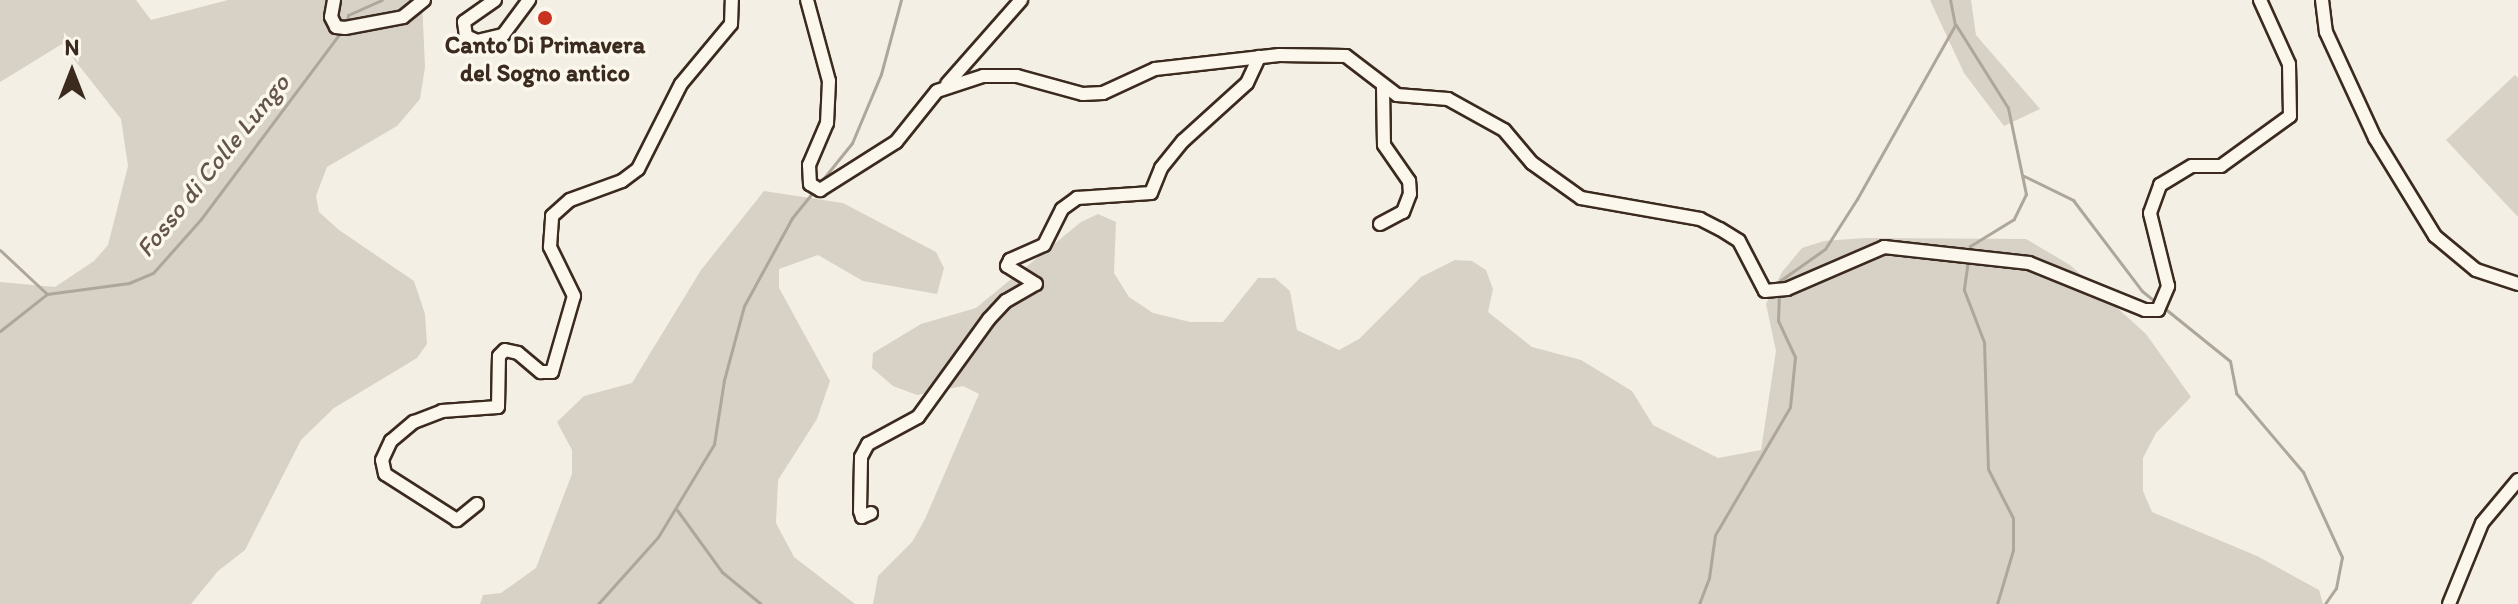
<!DOCTYPE html>
<html>
<head>
<meta charset="utf-8">
<style>
  body { margin:0 }
  #map { position:relative; width:2518px; height:604px; overflow:hidden; background:#f3efe4; font-family:Itim,sans-serif }
  div>[style] { position:absolute }
  [style*='--x'] { left:calc(var(--x)*1px); top:calc(var(--y)*1px); width:calc(var(--w)*1px); rotate:calc(var(--a)*1deg) }
  .green>* { inset:0; background:#d8d1c6 }
  .stream>* { height:3px; margin:-1.5px; padding:0 1.5px; transform-origin:1.5px; border-radius:1.5px; background:#afa69a }
  .roads { filter:drop-shadow(2px 0 #3b2a1e) drop-shadow(-2px 0 #3b2a1e) drop-shadow(0 2px #3b2a1e) drop-shadow(0 -2px #3b2a1e) }
  .minor>* { height:12px; margin:-6px; padding:0 6px; transform-origin:6px; border-radius:6px; background:#fbf7ec }
  .dots>* { width:22px; height:22px; translate:-50% -50%; box-sizing:border-box; border:4px solid #fbf7ec; border-radius:50% }
  span { translate:-50% -50%; white-space:nowrap; text-align:center; line-height:1.15; -webkit-text-stroke:7px #fbf7ec; paint-order:stroke }
  .poi-label { font-size:24px; color:#3b2a1e; font-weight:700 }
  .water-label { font-size:26px; color:#645549; font-style:italic }
  .north { position:absolute; left:32px; top:32px; width:80px; height:80px; -webkit-text-stroke:6px #fbf7ec; paint-order:stroke; rotate:0deg; font-size:22px; font-weight:700; line-height:32px; text-align:center; color:#3b2a1e }
  .north::after { content:''; display:block; margin:auto; width:28px; height:36px; background:#3b2a1e; clip-path:polygon(50% 0,100% 100%,50% 72%,0 100%) }
</style>
</head>
<body>
<div id="map">
  <div class="green">
    <div style="clip-path:polygon(0 0,136px 0,151px 20px,228px 0,422px 0,425px 67px,420px 99px,397px 126px,327px 167px,316px 196px,319px 212px,339px 230px,414px 281px,425px 314px,427px 344px,417px 358px,334px 408px,301px 440px,245px 550px,218px 571px,191px 604px,0 604px,0 282px,55px 287px,94px 261px,108px 245px,128px 166px,121px 119px,62px 44px,0 82px)"></div>
    <div style="clip-path:polygon(1930px 0,1971px 0,1976px 35px,2040px 109px,2004px 126px,1964px 73px)"></div>
    <div style="clip-path:polygon(2515px 75px,2518px 78px,2518px 217px,2446px 140px)"></div>
    <div style="clip-path:polygon(764px 191px,843px 203px,936px 252px,944px 268px,937px 294px,863px 281px,818px 255px,779px 269px,779px 288px,830px 381px,817px 419px,778px 480px,776px 523px,794px 557px,855px 604px,480px 604px,483px 595px,501px 593px,536px 568px,572px 474px,572px 450px,557px 422px,584px 396px,632px 383px,701px 270px)"></div>
    <div style="clip-path:polygon(1098px 214px,1116px 222px,1114px 273px,1129px 297px,1153px 313px,1190px 322px,1223px 322px,1258px 278px,1275px 278px,1290px 291px,1297px 330px,1339px 350px,1359px 339px,1421px 277px,1455px 260px,1472px 261px,1486px 270px,1493px 289px,1488px 312px,1532px 347px,1581px 360px,1632px 391px,1653px 425px,1718px 458px,1761px 450px,1776px 351px,1766px 304px,1782px 272px,1802px 248px,1824px 241px,1865px 238px,2026px 239px,2070px 265px,2146px 334px,2191px 397px,2156px 433px,2143px 458px,2143px 491px,2152px 512px,2257px 556px,2319px 590px,2323px 604px,873px 604px,878px 576px,912px 542px,925px 519px,979px 394px,963px 386px,917px 395px,893px 386px,872px 368px,873px 353px,921px 324px,976px 308px,1081px 222px)"></div>
  </div>
  <div class="stream">
    <div style="--x:347;--y:22;--w:7;--a:-82"></div>
    <div style="--x:348;--y:15;--w:37;--a:-24"></div>
    <div style="--x:1956;--y:25;--w:98;--a:57.9"></div>
    <div style="--x:2008;--y:108;--w:88;--a:78.2"></div>
    <div style="--x:2026;--y:194;--w:28;--a:116"></div>
    <div style="--x:2014;--y:219;--w:52;--a:148.5"></div>
    <div style="--x:1970;--y:246;--w:6;--a:99"></div>
    <div style="--x:2024;--y:176;--w:55;--a:26.1"></div>
    <div style="--x:2073;--y:200;--w:114;--a:52.8"></div>
    <div style="--x:2142;--y:291;--w:19;--a:39"></div>
    <div style="--x:819;--y:184;--w:53;--a:-51.2"></div>
    <div style="--x:852;--y:143;--w:75;--a:-67.2"></div>
    <div style="--x:881;--y:74;--w:77;--a:-74.9"></div>
    <div style="--x:0;--y:250;--w:64;--a:43.1"></div>
    <div style="--x:1968;--y:260;--w:30;--a:98"></div>
    <div style="--x:1964;--y:290;--w:56;--a:69"></div>
    <div style="--x:1984;--y:342;--w:127;--a:88.2"></div>
    <div style="--x:1988;--y:469;--w:55;--a:63"></div>
    <div style="--x:2013;--y:518;--w:32;--a:90"></div>
    <div style="--x:2013;--y:550;--w:56;--a:106.5"></div>
    <div style="--x:1780;--y:287;--w:7;--a:-82"></div>
    <div style="--x:1781;--y:280;--w:54;--a:-35.2"></div>
    <div style="--x:1825;--y:249;--w:59;--a:-57.4"></div>
    <div style="--x:1857;--y:199;--w:200;--a:-60.6"></div>
    <div style="--x:1955;--y:25;--w:25;--a:-101"></div>
    <div style="--x:2163;--y:307;--w:86;--a:38.9"></div>
    <div style="--x:2230;--y:361;--w:33;--a:79"></div>
    <div style="--x:2236;--y:393;--w:104;--a:49.7"></div>
    <div style="--x:2303;--y:472;--w:94;--a:65.4"></div>
    <div style="--x:2342;--y:557;--w:32;--a:101"></div>
    <div style="--x:2336;--y:588;--w:19;--a:125"></div>
    <div style="--x:0;--y:331;--w:60;--a:-38.2"></div>
    <div style="--x:47;--y:294;--w:83;--a:-7.6"></div>
    <div style="--x:129;--y:283;--w:26;--a:-23"></div>
    <div style="--x:153;--y:273;--w:72;--a:-48.4"></div>
    <div style="--x:201;--y:219;--w:234;--a:-53.2"></div>
    <div style="--x:677;--y:510;--w:77;--a:54"></div>
    <div style="--x:722;--y:572;--w:50;--a:39.4"></div>
    <div style="--x:598;--y:604;--w:90;--a:-48.2"></div>
    <div style="--x:658;--y:537;--w:109;--a:-58.9"></div>
    <div style="--x:714;--y:444;--w:65;--a:-81.1"></div>
    <div style="--x:724;--y:380;--w:77;--a:-74.9"></div>
    <div style="--x:744;--y:306;--w:100;--a:-61.4"></div>
    <div style="--x:792;--y:218;--w:36;--a:-51"></div>
    <div style="--x:1699;--y:604;--w:28;--a:-69"></div>
    <div style="--x:1709;--y:578;--w:43;--a:-82.1"></div>
    <div style="--x:1715;--y:535;--w:148;--a:-59.6"></div>
    <div style="--x:1790;--y:407;--w:50;--a:-84.3"></div>
    <div style="--x:1795;--y:357;--w:40;--a:-115"></div>
    <div style="--x:1778;--y:321;--w:26;--a:-88"></div>
  </div>
  <div class="roads">
    <div class="minor">
      <div style="--x:334;--y:0;--w:17;--a:100"></div>
      <div style="--x:331;--y:17;--w:11;--a:63"></div>
      <div style="--x:336;--y:27;--w:9;--a:6"></div>
      <div style="--x:345;--y:28;--w:59;--a:-10.7"></div>
      <div style="--x:403;--y:17;--w:27;--a:-39"></div>
      <div style="--x:495;--y:0;--w:38;--a:145"></div>
      <div style="--x:464;--y:22;--w:14;--a:82"></div>
      <div style="--x:466;--y:36;--w:12;--a:24"></div>
      <div style="--x:477;--y:41;--w:27;--a:-13"></div>
      <div style="--x:503;--y:35;--w:44;--a:-53.4"></div>
      <div style="--x:807;--y:0;--w:84;--a:74.8"></div>
      <div style="--x:829;--y:81;--w:42;--a:92.7"></div>
      <div style="--x:827;--y:123;--w:46;--a:113.2"></div>
      <div style="--x:809;--y:165;--w:19;--a:87"></div>
      <div style="--x:810;--y:184;--w:12;--a:31"></div>
      <div style="--x:820;--y:190;--w:90;--a:-32.3"></div>
      <div style="--x:896;--y:142;--w:65;--a:-51.2"></div>
      <div style="--x:937;--y:91;--w:48;--a:-18.1"></div>
      <div style="--x:983;--y:76;--w:34;--a:0"></div>
      <div style="--x:1017;--y:76;--w:68;--a:15.3"></div>
      <div style="--x:1083;--y:94;--w:20;--a:-3"></div>
      <div style="--x:1103;--y:93;--w:57;--a:-24.8"></div>
      <div style="--x:1155;--y:69;--w:125;--a:-6.4"></div>
      <div style="--x:1279;--y:55;--w:67;--a:0.9"></div>
      <div style="--x:1346;--y:56;--w:64;--a:37.4"></div>
      <div style="--x:1397;--y:95;--w:51;--a:4.5"></div>
      <div style="--x:1448;--y:99;--w:64;--a:29"></div>
      <div style="--x:1504;--y:130;--w:43;--a:49.7"></div>
      <div style="--x:1532;--y:163;--w:60;--a:35.5"></div>
      <div style="--x:1581;--y:198;--w:121;--a:10"></div>
      <div style="--x:1700;--y:219;--w:22;--a:27"></div>
      <div style="--x:1720;--y:229;--w:22;--a:32"></div>
      <div style="--x:1739;--y:241;--w:56;--a:62.5"></div>
      <div style="--x:1765;--y:291;--w:22;--a:-5"></div>
      <div style="--x:1787;--y:289;--w:106;--a:-23.4"></div>
      <div style="--x:1884;--y:247;--w:146;--a:6.3"></div>
      <div style="--x:2029;--y:263;--w:125;--a:22.1"></div>
      <div style="--x:2145;--y:310;--w:13;--a:0"></div>
      <div style="--x:2158;--y:310;--w:26;--a:-67"></div>
      <div style="--x:2168;--y:286;--w:75;--a:-103.9"></div>
      <div style="--x:2150;--y:213;--w:30;--a:-70"></div>
      <div style="--x:2160;--y:185;--w:37;--a:-31"></div>
      <div style="--x:2192;--y:166;--w:29;--a:0"></div>
      <div style="--x:2221;--y:166;--w:85;--a:-35.9"></div>
      <div style="--x:2290;--y:116;--w:52;--a:-91.1"></div>
      <div style="--x:2289;--y:64;--w:70;--a:-114.4"></div>
      <div style="--x:2322;--y:0;--w:32;--a:83"></div>
      <div style="--x:2326;--y:32;--w:117;--a:65.2"></div>
      <div style="--x:2375;--y:138;--w:115;--a:58.5"></div>
      <div style="--x:2435;--y:236;--w:53;--a:39.7"></div>
      <div style="--x:2476;--y:270;--w:44;--a:18.4"></div>
      <div style="--x:947;--y:84;--w:112;--a:-48.6"></div>
      <div style="--x:1380;--y:224;--w:26;--a:-28"></div>
      <div style="--x:1403;--y:212;--w:19;--a:-69"></div>
      <div style="--x:1410;--y:194;--w:13;--a:-94"></div>
      <div style="--x:1409;--y:181;--w:44;--a:-124.8"></div>
      <div style="--x:1384;--y:145;--w:58;--a:-91"></div>
      <div style="--x:477;--y:504;--w:26;--a:141"></div>
      <div style="--x:457;--y:520;--w:85;--a:-147.4"></div>
      <div style="--x:385;--y:474;--w:14;--a:-102"></div>
      <div style="--x:382;--y:460;--w:21;--a:-65"></div>
      <div style="--x:391;--y:441;--w:30;--a:-40"></div>
      <div style="--x:414;--y:422;--w:30;--a:-21"></div>
      <div style="--x:442;--y:411;--w:56;--a:-4.1"></div>
      <div style="--x:498;--y:407;--w:51;--a:-88.9"></div>
      <div style="--x:499;--y:356;--w:8;--a:-45"></div>
      <div style="--x:505;--y:350;--w:13;--a:13"></div>
      <div style="--x:518;--y:353;--w:30;--a:40"></div>
      <div style="--x:541;--y:372;--w:11;--a:0"></div>
      <div style="--x:552;--y:372;--w:79;--a:-73.9"></div>
      <div style="--x:574;--y:296;--w:55;--a:-116.1"></div>
      <div style="--x:550;--y:247;--w:31;--a:-86"></div>
      <div style="--x:552;--y:216;--w:24;--a:-42"></div>
      <div style="--x:570;--y:200;--w:55;--a:-20.1"></div>
      <div style="--x:622;--y:181;--w:20;--a:-37"></div>
      <div style="--x:638;--y:169;--w:95;--a:-63.2"></div>
      <div style="--x:681;--y:84;--w:78;--a:-50.2"></div>
      <div style="--x:731;--y:24;--w:24;--a:-88"></div>
      <div style="--x:871;--y:513;--w:10;--a:156"></div>
      <div style="--x:862;--y:517;--w:6;--a:-108"></div>
      <div style="--x:860;--y:511;--w:54;--a:-88.9"></div>
      <div style="--x:861;--y:457;--w:15;--a:-62"></div>
      <div style="--x:868;--y:444;--w:57;--a:-28.4"></div>
      <div style="--x:918;--y:417;--w:121;--a:-54.1"></div>
      <div style="--x:989;--y:319;--w:25;--a:-47"></div>
      <div style="--x:1006;--y:301;--w:34;--a:-30"></div>
      <div style="--x:1036;--y:284;--w:34;--a:-148"></div>
      <div style="--x:1007;--y:266;--w:7;--a:-63"></div>
      <div style="--x:1010;--y:260;--w:37;--a:-24"></div>
      <div style="--x:1044;--y:245;--w:40;--a:-63.4"></div>
      <div style="--x:1062;--y:209;--w:19;--a:-36"></div>
      <div style="--x:1077;--y:198;--w:74;--a:-3.9"></div>
      <div style="--x:1151;--y:193;--w:27;--a:-68"></div>
      <div style="--x:1161;--y:168;--w:35;--a:-51"></div>
      <div style="--x:1183;--y:141;--w:86;--a:-42.2"></div>
      <div style="--x:1247;--y:83;--w:29;--a:-65"></div>
      <div style="--x:2449;--y:604;--w:87;--a:-67.8"></div>
      <div style="--x:2482;--y:523;--w:56;--a:-50.1"></div>
    </div>
  </div>
  <div class="dots">
    <div style="left:545px;top:18px;background:#c8321e"></div>
  </div>
  <div class="poi-label">
    <span style="left:545px;top:59px">Canto Di Primavera<br>del Sogno antico</span>
  </div>
  <div class="water-label">
    <span style="left:213px;top:166px;rotate:-51deg">Fosso di Colle Lungo</span>
  </div>
  <div class="north">N</div>
</div>
</body>
</html>
